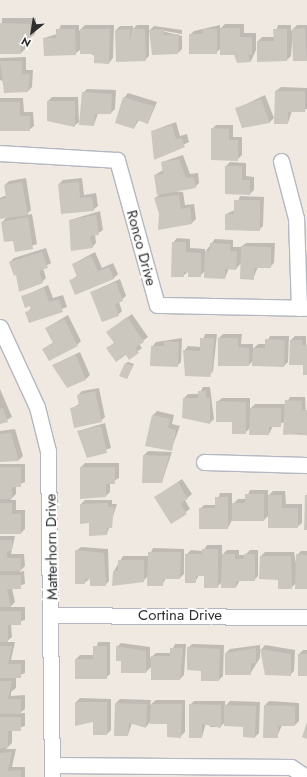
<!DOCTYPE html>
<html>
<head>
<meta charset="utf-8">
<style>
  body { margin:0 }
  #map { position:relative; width:307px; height:777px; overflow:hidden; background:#efe9e1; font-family:Jost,sans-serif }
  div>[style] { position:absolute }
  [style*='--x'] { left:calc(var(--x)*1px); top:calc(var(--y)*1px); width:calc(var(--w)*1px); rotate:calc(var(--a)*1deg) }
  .shadow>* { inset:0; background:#0003 }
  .building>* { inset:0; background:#cbc7bf }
  .roads { filter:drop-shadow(1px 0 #b4b7c1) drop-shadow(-1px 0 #b4b7c1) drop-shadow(0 1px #b4b7c1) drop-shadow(0 -1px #b4b7c1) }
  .minor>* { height:15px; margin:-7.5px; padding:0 7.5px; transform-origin:7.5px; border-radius:7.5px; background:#fff }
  span { translate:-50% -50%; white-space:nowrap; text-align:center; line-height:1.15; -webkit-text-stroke:4px #fff; paint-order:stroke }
  .street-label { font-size:15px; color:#2e2e2e }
  .north { position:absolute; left:12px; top:12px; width:40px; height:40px; -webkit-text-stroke:3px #fff; paint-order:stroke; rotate:210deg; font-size:11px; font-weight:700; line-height:16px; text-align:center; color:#2e2e2e }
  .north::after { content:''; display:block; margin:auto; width:14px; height:18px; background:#2e2e2e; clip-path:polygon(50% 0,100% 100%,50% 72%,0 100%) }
</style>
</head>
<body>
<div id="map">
  <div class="shadow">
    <div style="clip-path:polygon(2px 18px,36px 18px,35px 34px,27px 40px,27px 47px,21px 53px,0 54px)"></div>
    <div style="clip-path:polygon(225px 24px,244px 24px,244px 33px,256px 33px,256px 50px,251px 61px,238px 62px,235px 54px,221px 48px,216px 53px,190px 35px,194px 31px,220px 25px,220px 29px)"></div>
    <div style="clip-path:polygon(61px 25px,79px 25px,79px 31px,85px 25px,114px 25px,113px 58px,109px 63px,81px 49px,75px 54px,44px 38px,57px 34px)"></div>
    <div style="clip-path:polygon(137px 25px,149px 25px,149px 56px,145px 60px,116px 30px,120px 26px,133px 26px,133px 29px)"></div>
    <div style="clip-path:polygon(278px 25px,291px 25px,291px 31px,297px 25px,307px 25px,307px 60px,294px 60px,293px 33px,291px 56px,287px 60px,258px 41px,262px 37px,274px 37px)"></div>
    <div style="clip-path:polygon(154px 26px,182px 30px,182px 34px,154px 29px,182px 36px,182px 49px,178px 53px,149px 31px)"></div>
    <div style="clip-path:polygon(26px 57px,26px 70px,33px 70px,32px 87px,28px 91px,0 80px,0 58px)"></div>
    <div style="clip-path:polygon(281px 87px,307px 88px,307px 109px,292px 111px,288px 123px,276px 91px)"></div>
    <div style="clip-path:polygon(87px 89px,116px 90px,115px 109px,111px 113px,98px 113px,94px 125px,83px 93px)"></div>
    <div style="clip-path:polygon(128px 93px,157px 102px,148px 123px,139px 120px,134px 128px,124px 98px)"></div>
    <div style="clip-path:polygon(265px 95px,274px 118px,270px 122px,243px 127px,236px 109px)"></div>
    <div style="clip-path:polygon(52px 97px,78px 97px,79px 122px,74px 126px,48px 101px)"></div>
    <div style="clip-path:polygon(0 98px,23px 98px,24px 112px,33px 112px,34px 126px,29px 130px,0 130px)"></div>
    <div style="clip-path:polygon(176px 122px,180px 136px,187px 134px,189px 142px,155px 158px,152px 131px)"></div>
    <div style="clip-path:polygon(216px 125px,233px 125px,233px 137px,242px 137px,242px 155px,237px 160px,212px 129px)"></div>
    <div style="clip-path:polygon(183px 155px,190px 174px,198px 173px,199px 183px,195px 187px,171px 191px,183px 192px,185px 205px,194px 204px,196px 219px,192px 223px,160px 214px,155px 198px,159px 195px,155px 175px,163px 170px,162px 162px)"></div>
    <div style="clip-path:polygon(230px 162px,246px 163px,246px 176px,254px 177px,254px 190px,250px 194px,226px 166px)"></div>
    <div style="clip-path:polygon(26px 178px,31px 210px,26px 215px,32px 214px,37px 244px,16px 251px,14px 240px,2px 222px,7px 217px,0 211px,0 198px,7px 195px,5px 185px,9px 181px)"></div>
    <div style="clip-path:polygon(82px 178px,84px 195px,96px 193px,98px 206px,93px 210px,59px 184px,63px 180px)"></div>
    <div style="clip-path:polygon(240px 196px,264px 197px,263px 226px,259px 230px,226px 214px,235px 210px)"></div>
    <div style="clip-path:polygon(100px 211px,103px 230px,95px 235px,96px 243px,92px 247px,71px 250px,70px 220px)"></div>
    <div style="clip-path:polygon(177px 238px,190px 239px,190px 248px,205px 249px,205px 252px,215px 239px,233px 240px,233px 247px,241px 247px,246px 243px,275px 243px,274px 263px,270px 267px,258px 267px,253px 279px,241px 263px,236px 269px,229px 268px,225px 278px,205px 271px,200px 276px,189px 271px,183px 276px,173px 243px)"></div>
    <div style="clip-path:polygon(46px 248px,51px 263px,43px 268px,46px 278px,42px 282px,17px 274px,10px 262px,14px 258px)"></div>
    <div style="clip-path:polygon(95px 252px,102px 268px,113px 263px,118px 274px,113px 279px,70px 281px,78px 275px,73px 264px)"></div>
    <div style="clip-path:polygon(120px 279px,126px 296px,119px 302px,122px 311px,118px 315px,91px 292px)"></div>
    <div style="clip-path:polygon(48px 285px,53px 298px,63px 295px,67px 307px,30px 321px,27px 313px,31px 308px,22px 297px)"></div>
    <div style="clip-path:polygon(132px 314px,148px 337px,139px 344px,142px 348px,129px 358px,126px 354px,108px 348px,115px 342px,107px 332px)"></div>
    <div style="clip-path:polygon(68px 315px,81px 341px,77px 345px,43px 349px,54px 342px,46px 328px)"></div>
    <div style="clip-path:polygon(205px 334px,217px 334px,213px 371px,209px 376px,184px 351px,188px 346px,201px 347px)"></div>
    <div style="clip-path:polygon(223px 334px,242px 334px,241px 344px,253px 344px,253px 349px,258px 344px,266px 344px,270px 336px,289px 336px,288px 362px,284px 366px,254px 360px,249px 365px,219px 338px)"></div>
    <div style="clip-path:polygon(295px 336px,306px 336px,307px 374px,291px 340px)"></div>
    <div style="clip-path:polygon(182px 338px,181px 362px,177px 366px,152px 347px,156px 342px)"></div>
    <div style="clip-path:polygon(80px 352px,90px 375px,86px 379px,53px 365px)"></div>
    <div style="clip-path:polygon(128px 362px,134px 364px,127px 378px,126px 363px)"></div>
    <div style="clip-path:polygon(203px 387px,210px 387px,214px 419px,210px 423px,184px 398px,188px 394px,199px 394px)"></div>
    <div style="clip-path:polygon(99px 388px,105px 417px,101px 421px,71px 409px,79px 404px,78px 395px,82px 391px)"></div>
    <div style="clip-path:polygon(0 389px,12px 417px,0 424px)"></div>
    <div style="clip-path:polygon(290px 397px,305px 397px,307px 435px,284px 434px,285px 422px,273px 426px,269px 434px,250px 428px,245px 433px,217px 402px,222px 398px,250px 398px,250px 409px,255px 404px,286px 404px)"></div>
    <div style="clip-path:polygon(157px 411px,174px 415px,172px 424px,180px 426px,171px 450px,153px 415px)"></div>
    <div style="clip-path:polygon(105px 423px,111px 448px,87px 456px,78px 431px)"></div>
    <div style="clip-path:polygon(15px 429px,23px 456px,19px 460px,0 461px,0 431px)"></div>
    <div style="clip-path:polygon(148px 451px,172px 452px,162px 482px,144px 455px)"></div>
    <div style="clip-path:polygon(85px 463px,119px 463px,119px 478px,110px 483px,110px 492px,106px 496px,81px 497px,81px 467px)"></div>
    <div style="clip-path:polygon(0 464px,25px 464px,25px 482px,16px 486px,16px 494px,10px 500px,16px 500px,16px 510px,25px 510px,25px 529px,21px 533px,0 533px)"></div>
    <div style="clip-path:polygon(182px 479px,192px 494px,185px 500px,190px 509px,172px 522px,156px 497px)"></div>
    <div style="clip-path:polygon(250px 490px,268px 490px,268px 496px,273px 491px,285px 491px,286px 504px,302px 504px,302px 523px,297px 527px,269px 515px,264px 520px,232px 520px,228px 528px,200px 509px,204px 505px,216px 505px,220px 493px,232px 493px,232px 505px,238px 499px,246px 499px)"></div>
    <div style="clip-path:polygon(85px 500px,112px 500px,112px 504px,117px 504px,107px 534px,90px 535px,90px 522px,81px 504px)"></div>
    <div style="clip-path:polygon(0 536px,15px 536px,11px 554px,24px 554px,25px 566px,19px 572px,24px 571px,25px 584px,12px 588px,15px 602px,10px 607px,25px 607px,25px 620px,11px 624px,12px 637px,6px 642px,15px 642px,11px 660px,25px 660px,25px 673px,16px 677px,16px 688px,11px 692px,11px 696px,25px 695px,25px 709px,20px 713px,25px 713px,25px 726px,12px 730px,12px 743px,6px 749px,16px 749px,12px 767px,25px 767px,25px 777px,0 777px)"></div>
    <div style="clip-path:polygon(207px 545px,222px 545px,222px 555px,227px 550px,239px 550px,239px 555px,245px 555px,250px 550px,258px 550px,258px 576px,254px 580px,240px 580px,236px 587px,222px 582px,217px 587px,205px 575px,199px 575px,195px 582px,186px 555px,191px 550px,203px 551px)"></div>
    <div style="clip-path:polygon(81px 547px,108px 549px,109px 581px,105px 585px,91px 578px,84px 583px,76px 551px)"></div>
    <div style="clip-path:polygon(153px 548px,184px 549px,184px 574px,180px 578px,166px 578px,162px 585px,148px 576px,143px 581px,114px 571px,123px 556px,149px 556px)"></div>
    <div style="clip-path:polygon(301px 551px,307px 551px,307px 588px,296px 583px,291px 588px,261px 556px,265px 552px,294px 552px,297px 570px,297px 555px)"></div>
    <div style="clip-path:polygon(98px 642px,110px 642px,110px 674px,106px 678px,76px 659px,80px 655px,94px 655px)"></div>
    <div style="clip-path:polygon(121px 643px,150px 647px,150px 658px,156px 653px,171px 653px,175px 644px,186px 644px,184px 675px,180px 679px,152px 666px,146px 672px,122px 660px,117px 647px)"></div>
    <div style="clip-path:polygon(192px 644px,224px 645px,223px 676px,219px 680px,202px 670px,188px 648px)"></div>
    <div style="clip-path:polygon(260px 645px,260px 658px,250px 674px,226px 653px,230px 649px)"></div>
    <div style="clip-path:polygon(265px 645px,295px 650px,294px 671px,290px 675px,261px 650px)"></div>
    <div style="clip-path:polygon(303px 650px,307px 650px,307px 675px,299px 654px)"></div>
    <div style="clip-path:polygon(80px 698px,111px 699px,111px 730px,107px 734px,76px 702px)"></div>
    <div style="clip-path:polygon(120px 699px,151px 700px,150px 705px,156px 700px,185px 700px,185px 732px,181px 736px,168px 723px,151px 721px,146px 727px,132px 723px,128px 735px,116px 703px)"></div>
    <div style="clip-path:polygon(194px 701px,225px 701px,225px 706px,230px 701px,260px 702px,259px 733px,255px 737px,244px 736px,244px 726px,225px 722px,220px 727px,210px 727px,210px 723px,206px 723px,202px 737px,190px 705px)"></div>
    <div style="clip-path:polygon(269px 701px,299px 703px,299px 721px,295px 725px,282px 725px,277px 737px,265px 705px)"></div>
  </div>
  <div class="building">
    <div style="clip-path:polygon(0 23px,30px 24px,30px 41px,21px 41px,21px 54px,0 54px)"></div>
    <div style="clip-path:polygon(220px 28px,240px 28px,240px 37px,252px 37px,252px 55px,248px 55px,251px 62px,237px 63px,234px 55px,220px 55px)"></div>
    <div style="clip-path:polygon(305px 28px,307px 61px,293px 61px,292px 29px)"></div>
    <div style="clip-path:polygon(56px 29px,75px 29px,76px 55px,44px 56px,43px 38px,56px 38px)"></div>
    <div style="clip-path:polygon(80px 29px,110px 29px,109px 64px,94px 63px,94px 54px,80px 54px)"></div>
    <div style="clip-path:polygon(130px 29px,130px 41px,132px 29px,145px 29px,146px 61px,116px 62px,115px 30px)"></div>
    <div style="clip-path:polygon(164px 29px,164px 35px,179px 34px,178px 54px,152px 55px,149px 30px)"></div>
    <div style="clip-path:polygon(203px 29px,217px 29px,217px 54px,189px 54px,189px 34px,203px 34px)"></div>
    <div style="clip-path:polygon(273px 29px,287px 29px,287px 61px,257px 62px,257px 41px,274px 41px)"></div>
    <div style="clip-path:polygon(0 61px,22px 61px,22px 74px,30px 74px,28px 92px,4px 93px)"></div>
    <div style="clip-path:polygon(275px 91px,305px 91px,305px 112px,288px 112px,288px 124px,274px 124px)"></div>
    <div style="clip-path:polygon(82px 92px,112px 94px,111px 114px,95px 114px,94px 126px,79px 125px)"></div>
    <div style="clip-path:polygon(123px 97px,154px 106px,148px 124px,137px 120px,134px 129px,115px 123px)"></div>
    <div style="clip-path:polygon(261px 99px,270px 123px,242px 128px,235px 108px)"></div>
    <div style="clip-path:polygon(47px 101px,75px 101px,75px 127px,47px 121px)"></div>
    <div style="clip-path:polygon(0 102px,20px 102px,20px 116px,30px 116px,30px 131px,0 131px)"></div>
    <div style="clip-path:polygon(172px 125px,176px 139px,182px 138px,185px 147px,154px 160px,151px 131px)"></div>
    <div style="clip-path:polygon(211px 128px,229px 129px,229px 140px,238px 140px,238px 161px,211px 160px)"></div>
    <div style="clip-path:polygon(179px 159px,186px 178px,194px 177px,196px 188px,157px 195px,154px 175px,163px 174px,161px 162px)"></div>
    <div style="clip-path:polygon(225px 166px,242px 166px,242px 180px,250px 180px,250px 195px,225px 194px)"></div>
    <div style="clip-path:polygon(22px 182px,28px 215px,0 219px,0 199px,6px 198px,4px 185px)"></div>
    <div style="clip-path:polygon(79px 182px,80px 198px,92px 197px,94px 211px,61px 214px,58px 184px)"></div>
    <div style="clip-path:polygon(179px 195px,181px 209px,190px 207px,192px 224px,158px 230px,159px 214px,154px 198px)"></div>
    <div style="clip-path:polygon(234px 200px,260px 200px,260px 231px,225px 230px,225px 214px,234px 214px)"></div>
    <div style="clip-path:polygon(96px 215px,99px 235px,90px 236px,93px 248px,71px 251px,69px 220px)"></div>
    <div style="clip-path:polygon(28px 217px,33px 249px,15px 252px,13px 241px,4px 242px,1px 222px)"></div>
    <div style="clip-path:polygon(172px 242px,186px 242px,186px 252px,201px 253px,201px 277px,188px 277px,188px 272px,184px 272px,184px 277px,171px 277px)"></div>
    <div style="clip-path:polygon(210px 243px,230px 244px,230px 251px,237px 251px,236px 270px,225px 269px,225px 279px,204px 278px,205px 251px,210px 251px)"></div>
    <div style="clip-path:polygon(241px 246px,271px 247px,271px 268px,254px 268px,254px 280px,240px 279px)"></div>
    <div style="clip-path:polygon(42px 252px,48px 268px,39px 271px,43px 283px,19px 292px,16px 275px,14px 276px,9px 262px)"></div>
    <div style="clip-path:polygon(91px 256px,98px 271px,109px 267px,114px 279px,75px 295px,69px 280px,77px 277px,72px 264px)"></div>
    <div style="clip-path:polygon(116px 282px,123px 301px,115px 304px,119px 316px,102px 322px,90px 292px)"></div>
    <div style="clip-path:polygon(44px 288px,49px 302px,59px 299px,63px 312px,29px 323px,25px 312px,31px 310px,30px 306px,25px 308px,21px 296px)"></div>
    <div style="clip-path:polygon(127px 317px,144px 342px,135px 348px,139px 353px,129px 360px,126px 355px,116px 362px,106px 348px,114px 343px,106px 332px)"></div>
    <div style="clip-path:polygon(64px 319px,78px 346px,49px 361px,42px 349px,53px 343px,45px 328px)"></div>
    <div style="clip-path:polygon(200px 338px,214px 338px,212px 371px,210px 377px,185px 376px,183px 350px,200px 351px)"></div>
    <div style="clip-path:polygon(218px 338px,238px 338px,238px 347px,249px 348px,249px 366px,218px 366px)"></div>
    <div style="clip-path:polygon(265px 339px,285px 340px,284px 367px,252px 366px,253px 348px,265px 348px)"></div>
    <div style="clip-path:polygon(290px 340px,302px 340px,302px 345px,307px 345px,307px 375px,303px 375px,303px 365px,289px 365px)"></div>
    <div style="clip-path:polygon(164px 341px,179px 342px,178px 367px,150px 366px,151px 346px,164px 346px)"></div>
    <div style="clip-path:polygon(76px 355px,86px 380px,67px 388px,52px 365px)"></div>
    <div style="clip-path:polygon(125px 363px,133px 366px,127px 379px,119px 376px)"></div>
    <div style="clip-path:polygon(95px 391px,102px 422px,74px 428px,70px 408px,79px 406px,77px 395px)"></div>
    <div style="clip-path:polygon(198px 391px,206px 391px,206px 398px,210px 398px,210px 424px,182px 418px,183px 398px,198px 398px)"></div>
    <div style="clip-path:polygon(285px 400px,302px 401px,302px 410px,307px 410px,307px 436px,301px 433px,283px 435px)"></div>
    <div style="clip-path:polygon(216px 401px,246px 402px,246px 434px,232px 434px,232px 422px,216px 422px)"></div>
    <div style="clip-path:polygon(3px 408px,8px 422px,0 424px,0 409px)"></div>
    <div style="clip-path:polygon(250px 408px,281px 408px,281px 427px,269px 427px,269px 435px,249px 435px)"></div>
    <div style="clip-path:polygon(152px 415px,170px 419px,168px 428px,176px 430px,172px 451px,145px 446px)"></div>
    <div style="clip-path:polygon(101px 426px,107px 453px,87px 458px,77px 431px)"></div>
    <div style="clip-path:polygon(11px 433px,19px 461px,0 462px,0 434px)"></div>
    <div style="clip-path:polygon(143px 455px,169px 456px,162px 483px,142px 483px)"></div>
    <div style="clip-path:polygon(0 467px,21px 467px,21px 487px,12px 487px,12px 499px,0 499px)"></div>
    <div style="clip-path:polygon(80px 467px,115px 467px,115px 484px,106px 484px,106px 497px,80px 499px)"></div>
    <div style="clip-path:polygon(178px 482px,188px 499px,180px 503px,187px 514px,171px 524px,154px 497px)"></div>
    <div style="clip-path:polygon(245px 494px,264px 494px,264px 521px,232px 521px,232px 503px,245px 503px)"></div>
    <div style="clip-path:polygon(268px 495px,282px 495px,282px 508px,298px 508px,298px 528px,268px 528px)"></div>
    <div style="clip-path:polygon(305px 495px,307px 495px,307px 530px,304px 530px)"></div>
    <div style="clip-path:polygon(215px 497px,228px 497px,228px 529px,199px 529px,199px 508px,215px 508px)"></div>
    <div style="clip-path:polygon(0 503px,12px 503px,12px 514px,21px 514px,21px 534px,0 534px)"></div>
    <div style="clip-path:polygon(108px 503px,108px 507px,114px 507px,112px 528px,107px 528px,107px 535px,89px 536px,89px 523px,80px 524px,80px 504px)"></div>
    <div style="clip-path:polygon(0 540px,12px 540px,12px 551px,7px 551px,7px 558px,21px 558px,21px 571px,0 571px)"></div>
    <div style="clip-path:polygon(202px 549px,218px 549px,218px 588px,204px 588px,204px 576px,196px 576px,196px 583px,185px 583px,185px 554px,202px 554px)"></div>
    <div style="clip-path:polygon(75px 550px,104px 553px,106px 586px,90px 586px,90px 579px,85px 579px,85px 584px,75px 584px)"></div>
    <div style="clip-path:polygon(148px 552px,181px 552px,180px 579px,163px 579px,163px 586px,147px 586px)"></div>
    <div style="clip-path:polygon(222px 554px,235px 554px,235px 559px,244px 559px,244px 554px,255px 554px,255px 581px,236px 581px,236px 588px,221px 588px)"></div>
    <div style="clip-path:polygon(296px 554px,307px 555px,307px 589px,295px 589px)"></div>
    <div style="clip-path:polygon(260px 556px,291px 556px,292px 589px,278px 589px,278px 580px,259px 579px)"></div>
    <div style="clip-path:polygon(118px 560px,144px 560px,144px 582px,112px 586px,113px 571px,118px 571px)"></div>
    <div style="clip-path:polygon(0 575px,21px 575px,21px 589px,7px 589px,11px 607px,0 607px)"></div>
    <div style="clip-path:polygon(0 611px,21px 611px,21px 625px,8px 625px,8px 642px,0 642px)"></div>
    <div style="clip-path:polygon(0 646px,12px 646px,8px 664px,21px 664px,21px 678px,0 678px)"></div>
    <div style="clip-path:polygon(93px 646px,107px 646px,107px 679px,75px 679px,75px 659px,93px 659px)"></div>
    <div style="clip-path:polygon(116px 646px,146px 651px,146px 673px,121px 673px,121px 661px,116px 661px)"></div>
    <div style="clip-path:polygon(187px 647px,220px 649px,219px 681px,201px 681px,201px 671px,187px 670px)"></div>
    <div style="clip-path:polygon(170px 648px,183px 648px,180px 680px,151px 680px,151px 656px,170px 656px)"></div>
    <div style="clip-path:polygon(256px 648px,256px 663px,251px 663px,251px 675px,225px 675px,225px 653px)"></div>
    <div style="clip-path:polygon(260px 649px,291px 654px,291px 676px,265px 675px)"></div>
    <div style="clip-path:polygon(298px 654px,307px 654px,307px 676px,298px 676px)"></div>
    <div style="clip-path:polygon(0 681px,12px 681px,8px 699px,21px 699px,21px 714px,0 714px)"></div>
    <div style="clip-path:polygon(75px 702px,107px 702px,107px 735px,93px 735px,93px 722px,75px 726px)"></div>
    <div style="clip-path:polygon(115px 703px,147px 704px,146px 728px,129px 723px,128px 736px,114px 736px)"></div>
    <div style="clip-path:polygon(151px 704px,182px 704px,181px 738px,167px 737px,167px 724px,150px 724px)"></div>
    <div style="clip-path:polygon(189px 704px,221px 705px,221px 728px,202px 724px,202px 738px,189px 738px)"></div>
    <div style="clip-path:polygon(224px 705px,256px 706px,255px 738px,243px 737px,243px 727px,224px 726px)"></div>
    <div style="clip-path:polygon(264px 705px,295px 706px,295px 726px,278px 726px,278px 738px,263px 738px)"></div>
    <div style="clip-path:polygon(0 717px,21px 717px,21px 731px,8px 731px,8px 748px,0 748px)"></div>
    <div style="clip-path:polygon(307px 722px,307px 739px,302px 737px)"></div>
    <div style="clip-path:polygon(12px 752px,8px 771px,21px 770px,21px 777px,0 777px,0 753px)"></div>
  </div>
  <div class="roads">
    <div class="minor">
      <div style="--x:0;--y:153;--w:117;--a:3.4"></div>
      <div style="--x:117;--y:160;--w:150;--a:74.6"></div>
      <div style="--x:157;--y:305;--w:150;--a:1.1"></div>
      <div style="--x:281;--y:161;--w:59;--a:75.3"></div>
      <div style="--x:296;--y:218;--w:90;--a:88.1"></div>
      <div style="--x:0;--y:327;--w:88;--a:65.2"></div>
      <div style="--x:37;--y:407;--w:45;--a:76"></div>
      <div style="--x:48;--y:451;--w:326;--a:89.3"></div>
      <div style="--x:204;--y:462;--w:103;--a:1.7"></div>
      <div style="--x:53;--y:615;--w:254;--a:0.5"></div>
      <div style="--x:52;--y:765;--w:239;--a:0.5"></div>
      <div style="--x:291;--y:767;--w:18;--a:34"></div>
    </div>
  </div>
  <div class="street-label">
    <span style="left:141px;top:248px;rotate:75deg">Ronco Drive</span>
    <span style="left:52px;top:547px;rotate:-91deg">Matterhorn Drive</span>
    <span style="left:180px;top:616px">Cortina Drive</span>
  </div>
  <div class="north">N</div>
</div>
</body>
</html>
